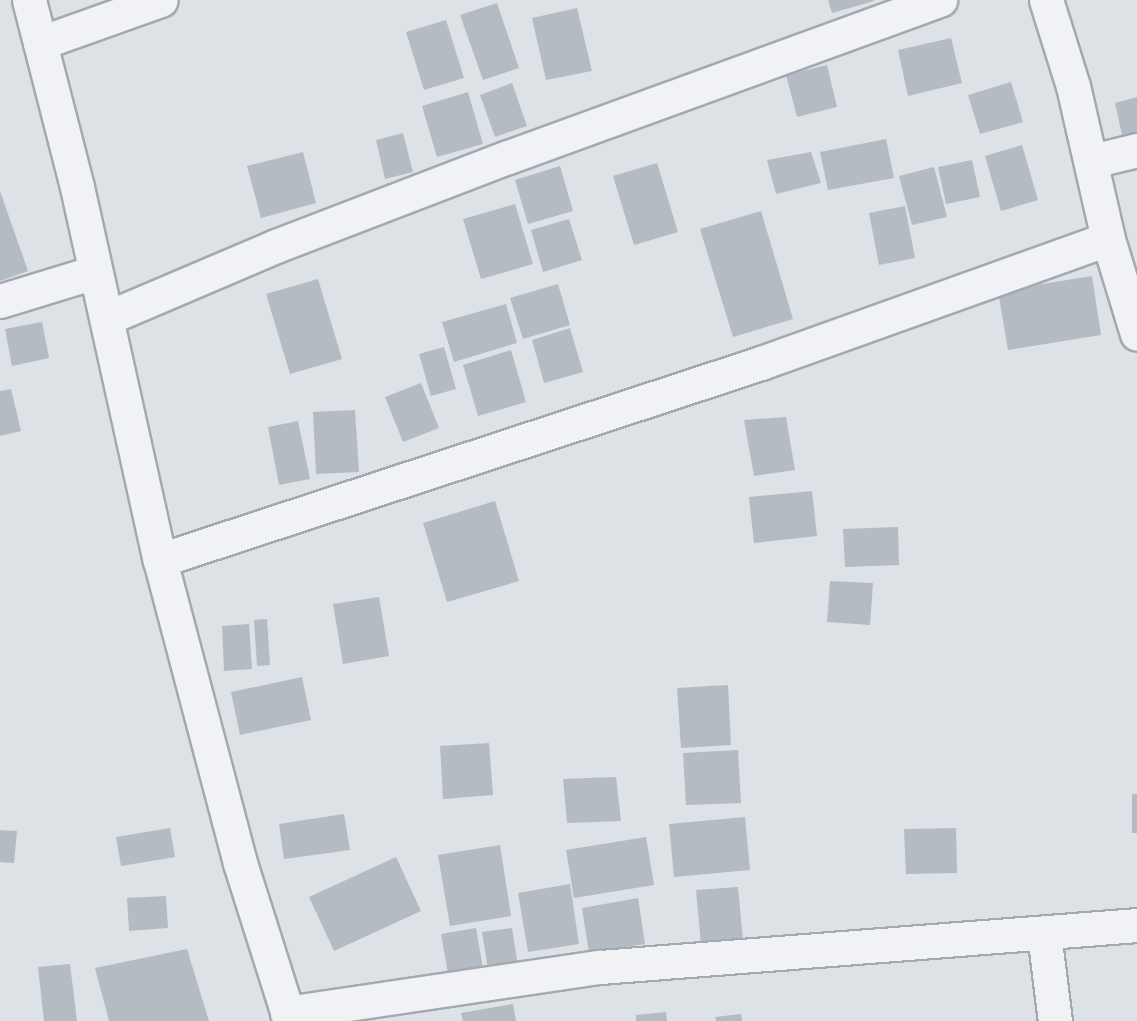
<!DOCTYPE html>
<html>
<head>
<meta charset="utf-8">
<style>
  body { margin:0 }
  #map { position:relative; width:1137px; height:1021px; overflow:hidden; background:#dde2e7; font-family:"Source Sans 3",sans-serif }
  div>[style] { position:absolute }
  [style*='--x'] { left:calc(var(--x)*1px); top:calc(var(--y)*1px); width:calc(var(--w)*1px); rotate:calc(var(--a)*1deg) }
  .building>* { inset:0; background:#b5bbc3 }
  .roads { filter:drop-shadow(2px 0 #a3a9b1) drop-shadow(-2px 0 #a3a9b1) drop-shadow(0 2px #a3a9b1) drop-shadow(0 -2px #a3a9b1) }
  .minor>* { height:33px; margin:-16.5px; padding:0 16.5px; transform-origin:16.5px; border-radius:16.5px; background:#f0f2f5 }
  span { translate:-50% -50%; white-space:nowrap; text-align:center; line-height:1.15; -webkit-text-stroke:4.5px #edf0f5; paint-order:stroke }
</style>
</head>
<body>
<div id="map">
  <div class="building">
    <div style="clip-path:polygon(828px 0,874px 0,874px 1px,832px 13px)"></div>
    <div style="clip-path:polygon(497px 3px,519px 68px,483px 80px,460px 15px)"></div>
    <div style="clip-path:polygon(577px 8px,592px 71px,546px 80px,532px 18px)"></div>
    <div style="clip-path:polygon(446px 20px,464px 78px,424px 90px,406px 32px)"></div>
    <div style="clip-path:polygon(951px 38px,962px 83px,908px 96px,898px 50px)"></div>
    <div style="clip-path:polygon(827px 65px,837px 107px,797px 117px,786px 75px)"></div>
    <div style="clip-path:polygon(1011px 82px,1023px 122px,980px 134px,968px 95px)"></div>
    <div style="clip-path:polygon(512px 83px,527px 126px,495px 137px,480px 95px)"></div>
    <div style="clip-path:polygon(468px 92px,483px 144px,437px 157px,422px 106px)"></div>
    <div style="clip-path:polygon(1137px 97px,1137px 137px,1123px 140px,1115px 103px)"></div>
    <div style="clip-path:polygon(403px 133px,413px 172px,385px 179px,376px 140px)"></div>
    <div style="clip-path:polygon(886px 139px,894px 178px,828px 190px,820px 152px)"></div>
    <div style="clip-path:polygon(1022px 145px,1038px 200px,1001px 211px,985px 156px)"></div>
    <div style="clip-path:polygon(303px 152px,316px 203px,261px 218px,247px 166px)"></div>
    <div style="clip-path:polygon(811px 152px,821px 183px,776px 194px,767px 160px)"></div>
    <div style="clip-path:polygon(972px 160px,980px 197px,946px 204px,938px 167px)"></div>
    <div style="clip-path:polygon(657px 163px,678px 232px,634px 245px,613px 176px)"></div>
    <div style="clip-path:polygon(560px 166px,573px 211px,528px 224px,515px 180px)"></div>
    <div style="clip-path:polygon(934px 167px,947px 217px,912px 225px,899px 176px)"></div>
    <div style="clip-path:polygon(0 191px,28px 271px,0 281px)"></div>
    <div style="clip-path:polygon(515px 204px,533px 264px,481px 279px,463px 219px)"></div>
    <div style="clip-path:polygon(905px 206px,915px 258px,879px 265px,869px 213px)"></div>
    <div style="clip-path:polygon(761px 211px,793px 319px,733px 337px,700px 229px)"></div>
    <div style="clip-path:polygon(569px 219px,582px 260px,543px 272px,531px 230px)"></div>
    <div style="clip-path:polygon(1092px 276px,1101px 335px,1008px 350px,998px 291px)"></div>
    <div style="clip-path:polygon(318px 279px,342px 359px,290px 374px,266px 294px)"></div>
    <div style="clip-path:polygon(558px 284px,570px 325px,523px 339px,510px 298px)"></div>
    <div style="clip-path:polygon(506px 304px,517px 343px,454px 362px,442px 322px)"></div>
    <div style="clip-path:polygon(42px 322px,49px 358px,12px 366px,5px 329px)"></div>
    <div style="clip-path:polygon(570px 328px,583px 372px,544px 383px,532px 340px)"></div>
    <div style="clip-path:polygon(444px 347px,456px 389px,431px 396px,419px 354px)"></div>
    <div style="clip-path:polygon(511px 350px,526px 402px,478px 416px,463px 365px)"></div>
    <div style="clip-path:polygon(421px 383px,439px 428px,403px 442px,385px 397px)"></div>
    <div style="clip-path:polygon(11px 389px,21px 431px,0 436px,0 391px)"></div>
    <div style="clip-path:polygon(355px 410px,359px 472px,316px 474px,313px 412px)"></div>
    <div style="clip-path:polygon(786px 417px,795px 470px,754px 476px,744px 420px)"></div>
    <div style="clip-path:polygon(298px 421px,310px 479px,279px 485px,268px 427px)"></div>
    <div style="clip-path:polygon(812px 491px,817px 536px,754px 543px,749px 497px)"></div>
    <div style="clip-path:polygon(495px 501px,519px 581px,447px 602px,423px 523px)"></div>
    <div style="clip-path:polygon(898px 527px,899px 565px,845px 567px,843px 529px)"></div>
    <div style="clip-path:polygon(830px 581px,873px 583px,870px 625px,827px 622px)"></div>
    <div style="clip-path:polygon(379px 597px,389px 656px,343px 664px,333px 604px)"></div>
    <div style="clip-path:polygon(267px 619px,270px 665px,257px 666px,254px 620px)"></div>
    <div style="clip-path:polygon(249px 624px,252px 669px,224px 671px,222px 626px)"></div>
    <div style="clip-path:polygon(302px 677px,311px 720px,240px 735px,231px 692px)"></div>
    <div style="clip-path:polygon(728px 685px,731px 745px,681px 748px,677px 688px)"></div>
    <div style="clip-path:polygon(489px 743px,493px 795px,443px 799px,440px 746px)"></div>
    <div style="clip-path:polygon(738px 750px,741px 803px,686px 805px,683px 753px)"></div>
    <div style="clip-path:polygon(616px 777px,621px 821px,567px 823px,563px 779px)"></div>
    <div style="clip-path:polygon(1132px 794px,1137px 794px,1137px 833px,1132px 833px)"></div>
    <div style="clip-path:polygon(344px 814px,350px 850px,284px 859px,279px 824px)"></div>
    <div style="clip-path:polygon(745px 817px,750px 870px,674px 877px,669px 824px)"></div>
    <div style="clip-path:polygon(170px 828px,175px 857px,121px 866px,116px 837px)"></div>
    <div style="clip-path:polygon(956px 828px,957px 873px,906px 874px,904px 829px)"></div>
    <div style="clip-path:polygon(0 830px,17px 831px,14px 863px,0 862px)"></div>
    <div style="clip-path:polygon(646px 837px,654px 885px,574px 898px,566px 850px)"></div>
    <div style="clip-path:polygon(500px 845px,511px 916px,450px 926px,438px 855px)"></div>
    <div style="clip-path:polygon(396px 857px,421px 911px,334px 951px,309px 897px)"></div>
    <div style="clip-path:polygon(570px 884px,579px 944px,528px 952px,518px 893px)"></div>
    <div style="clip-path:polygon(738px 887px,744px 951px,702px 955px,696px 890px)"></div>
    <div style="clip-path:polygon(166px 896px,168px 928px,129px 931px,127px 898px)"></div>
    <div style="clip-path:polygon(638px 898px,645px 944px,589px 953px,582px 908px)"></div>
    <div style="clip-path:polygon(476px 928px,484px 974px,449px 979px,441px 934px)"></div>
    <div style="clip-path:polygon(512px 928px,518px 966px,488px 970px,482px 932px)"></div>
    <div style="clip-path:polygon(187px 949px,209px 1021px,109px 1021px,95px 968px)"></div>
    <div style="clip-path:polygon(70px 964px,77px 1021px,44px 1021px,38px 967px)"></div>
    <div style="clip-path:polygon(513px 1004px,516px 1021px,463px 1021px,461px 1013px)"></div>
    <div style="clip-path:polygon(666px 1012px,667px 1021px,636px 1021px,636px 1015px)"></div>
    <div style="clip-path:polygon(741px 1014px,742px 1021px,716px 1021px,715px 1017px)"></div>
  </div>
  <div class="roads">
    <div class="minor">
      <div style="--x:29;--y:0;--w:193;--a:75.6"></div>
      <div style="--x:77;--y:187;--w:382;--a:77.5"></div>
      <div style="--x:160;--y:560;--w:313;--a:75.2"></div>
      <div style="--x:240;--y:863;--w:166;--a:72.4"></div>
      <div style="--x:1046;--y:0;--w:90;--a:72.6"></div>
      <div style="--x:1073;--y:86;--w:157;--a:77.1"></div>
      <div style="--x:1108;--y:239;--w:99;--a:73"></div>
      <div style="--x:40;--y:43;--w:128;--a:-19.6"></div>
      <div style="--x:1092;--y:161;--w:46;--a:-13.7"></div>
      <div style="--x:0;--y:301;--w:99;--a:-17"></div>
      <div style="--x:107;--y:318;--w:184;--a:-23.1"></div>
      <div style="--x:276;--y:246;--w:248;--a:-21"></div>
      <div style="--x:508;--y:157;--w:460;--a:-20"></div>
      <div style="--x:160;--y:560;--w:632;--a:-18.15"></div>
      <div style="--x:761;--y:363;--w:368;--a:-19.7"></div>
      <div style="--x:1044;--y:933;--w:89;--a:82.9"></div>
      <div style="--x:287;--y:1013;--w:316;--a:-8.4"></div>
      <div style="--x:600;--y:967;--w:539;--a:-4.47"></div>
    </div>
  </div>
</div>
</body>
</html>
